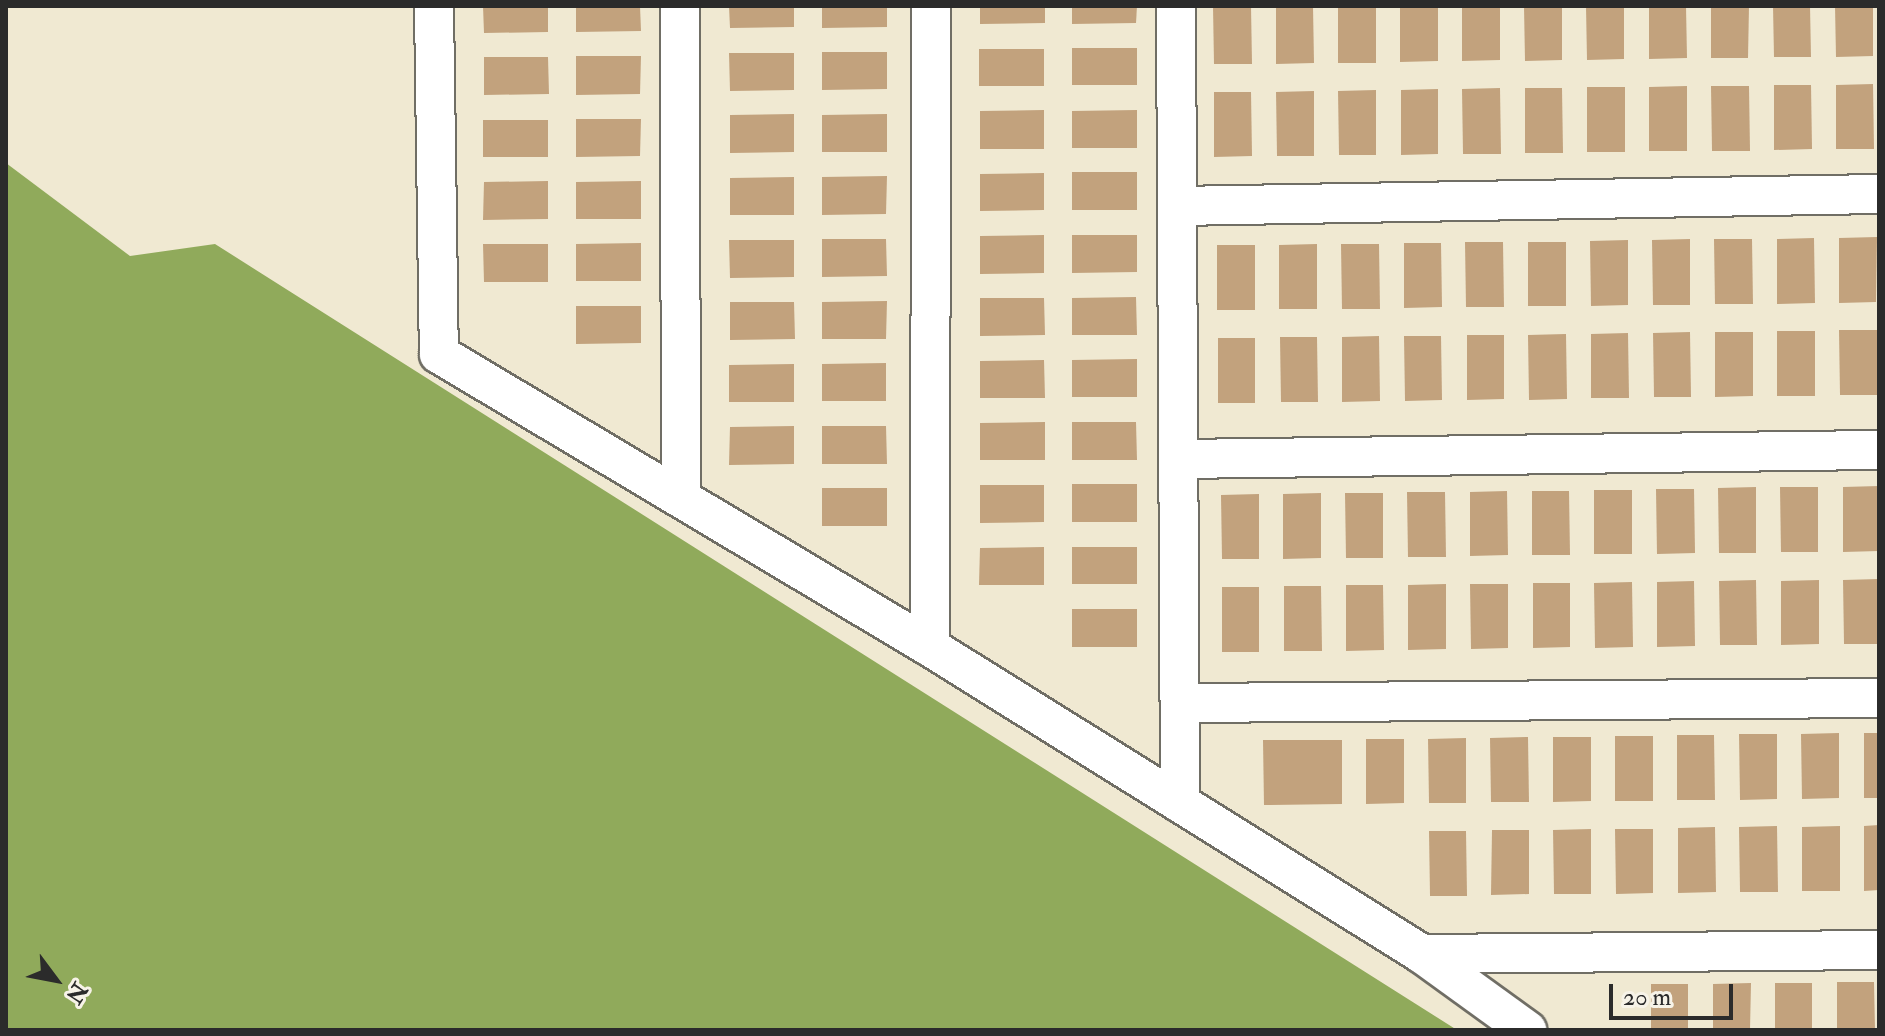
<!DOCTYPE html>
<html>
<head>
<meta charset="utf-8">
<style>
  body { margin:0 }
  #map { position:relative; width:1885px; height:1036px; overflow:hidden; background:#f0e9d2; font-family:"IM FELL Double Pica",serif }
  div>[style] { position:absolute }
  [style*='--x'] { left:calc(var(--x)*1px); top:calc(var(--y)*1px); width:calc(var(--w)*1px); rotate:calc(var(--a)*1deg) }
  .forest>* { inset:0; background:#90aa5b }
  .building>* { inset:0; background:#c2a27d }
  .roads { filter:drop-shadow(2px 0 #706e65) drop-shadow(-2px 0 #706e65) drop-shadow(0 2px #706e65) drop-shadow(0 -2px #706e65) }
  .minor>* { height:38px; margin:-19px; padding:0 19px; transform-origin:19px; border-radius:19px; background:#fff }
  span { translate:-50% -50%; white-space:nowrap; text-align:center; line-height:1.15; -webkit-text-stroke:7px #f7f3e8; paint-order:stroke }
  .frame { position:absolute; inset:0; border:8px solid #2b2b2b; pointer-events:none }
  .north { position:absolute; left:16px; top:940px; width:80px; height:80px; -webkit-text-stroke:6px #f7f3e8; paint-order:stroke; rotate:122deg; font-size:22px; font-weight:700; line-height:32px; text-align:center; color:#2b2b2b }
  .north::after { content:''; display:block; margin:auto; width:28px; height:36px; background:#2b2b2b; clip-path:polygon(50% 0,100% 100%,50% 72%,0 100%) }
  .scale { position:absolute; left:1609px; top:984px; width:124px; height:36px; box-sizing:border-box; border:4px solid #2b2b2b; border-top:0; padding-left:10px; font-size:24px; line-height:28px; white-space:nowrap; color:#2b2b2b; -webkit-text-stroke:6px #f7f3e8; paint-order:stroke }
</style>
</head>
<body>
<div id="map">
  <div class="forest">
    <div style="clip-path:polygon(6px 163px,130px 256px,215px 244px,1457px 1030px,6px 1030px)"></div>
  </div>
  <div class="building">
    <div style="clip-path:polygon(483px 6px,548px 6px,548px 32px,484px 33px)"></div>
    <div style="clip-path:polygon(576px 6px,640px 6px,641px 31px,576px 32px)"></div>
    <div style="clip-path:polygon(729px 6px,794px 6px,794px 27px,730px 28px)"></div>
    <div style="clip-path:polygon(822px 6px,887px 6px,887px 27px,822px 28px)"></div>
    <div style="clip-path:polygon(980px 6px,1045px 6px,1045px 23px,980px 24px)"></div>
    <div style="clip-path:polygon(1072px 6px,1137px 6px,1136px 23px,1072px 24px)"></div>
    <div style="clip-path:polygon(1213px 6px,1251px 6px,1252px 64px,1214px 64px)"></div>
    <div style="clip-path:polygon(1276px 6px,1313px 6px,1314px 63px,1276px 64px)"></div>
    <div style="clip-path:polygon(1338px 6px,1376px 6px,1376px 63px,1338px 63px)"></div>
    <div style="clip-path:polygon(1400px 6px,1438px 6px,1438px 61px,1400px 62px)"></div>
    <div style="clip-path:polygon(1462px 6px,1500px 6px,1500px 60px,1462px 61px)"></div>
    <div style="clip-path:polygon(1524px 6px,1562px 6px,1562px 60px,1525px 61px)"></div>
    <div style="clip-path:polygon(1586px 6px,1624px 6px,1624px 59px,1587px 60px)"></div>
    <div style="clip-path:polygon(1649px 6px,1686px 6px,1687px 58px,1649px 59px)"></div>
    <div style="clip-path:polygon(1711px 6px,1749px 6px,1748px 58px,1711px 58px)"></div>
    <div style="clip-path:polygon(1773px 6px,1810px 6px,1811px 57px,1774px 57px)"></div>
    <div style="clip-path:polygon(1835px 6px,1873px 6px,1873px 56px,1836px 57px)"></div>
    <div style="clip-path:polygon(1072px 48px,1137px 48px,1137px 85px,1072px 85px)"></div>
    <div style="clip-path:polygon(979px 49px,1044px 49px,1044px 86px,979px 86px)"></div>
    <div style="clip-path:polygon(822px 52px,887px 52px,887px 89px,822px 90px)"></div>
    <div style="clip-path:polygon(729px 53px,794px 53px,794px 90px,730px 91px)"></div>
    <div style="clip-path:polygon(576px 56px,641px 56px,640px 94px,576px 95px)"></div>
    <div style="clip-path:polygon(484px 57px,548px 57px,549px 94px,484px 95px)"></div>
    <div style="clip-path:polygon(1873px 84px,1874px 149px,1836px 149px,1836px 85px)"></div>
    <div style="clip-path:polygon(1774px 85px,1811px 85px,1812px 149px,1774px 150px)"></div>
    <div style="clip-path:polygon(1687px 86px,1687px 151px,1649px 151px,1649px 87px)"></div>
    <div style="clip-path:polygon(1711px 86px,1749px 86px,1750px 151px,1712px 151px)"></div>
    <div style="clip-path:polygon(1587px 87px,1625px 87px,1625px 152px,1587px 152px)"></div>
    <div style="clip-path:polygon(1500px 88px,1501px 154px,1463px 154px,1462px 89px)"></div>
    <div style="clip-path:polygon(1525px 88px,1562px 88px,1563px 153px,1525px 153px)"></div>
    <div style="clip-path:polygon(1438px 89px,1438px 154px,1401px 155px,1401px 90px)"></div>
    <div style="clip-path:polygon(1376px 90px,1376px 155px,1339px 155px,1338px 91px)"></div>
    <div style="clip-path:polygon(1314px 91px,1314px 156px,1277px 156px,1276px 92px)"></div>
    <div style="clip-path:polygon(1214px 92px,1251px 92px,1252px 156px,1214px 157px)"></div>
    <div style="clip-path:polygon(1044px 110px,1044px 149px,980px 149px,980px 111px)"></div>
    <div style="clip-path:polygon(1137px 110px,1137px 148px,1072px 148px,1072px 111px)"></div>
    <div style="clip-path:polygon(794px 114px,794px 152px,730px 153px,730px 115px)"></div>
    <div style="clip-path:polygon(887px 114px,887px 152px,822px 152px,822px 115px)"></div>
    <div style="clip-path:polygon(576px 119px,641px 119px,640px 156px,576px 157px)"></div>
    <div style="clip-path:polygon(483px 120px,548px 120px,548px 157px,483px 157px)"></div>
    <div style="clip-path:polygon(1072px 172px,1137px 172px,1137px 210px,1072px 210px)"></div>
    <div style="clip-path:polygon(1044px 173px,1044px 210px,980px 211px,980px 174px)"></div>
    <div style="clip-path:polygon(887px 176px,886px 214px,822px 215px,822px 177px)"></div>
    <div style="clip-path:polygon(794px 177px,794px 215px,730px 215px,730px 178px)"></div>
    <div style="clip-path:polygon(548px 181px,548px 219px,483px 220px,484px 182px)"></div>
    <div style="clip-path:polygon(641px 181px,641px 219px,576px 219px,576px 182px)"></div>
    <div style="clip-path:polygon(1044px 235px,1044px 273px,980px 274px,980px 236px)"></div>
    <div style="clip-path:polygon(1072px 235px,1137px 235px,1137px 272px,1072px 273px)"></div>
    <div style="clip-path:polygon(1877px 237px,1876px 302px,1839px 303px,1839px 238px)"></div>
    <div style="clip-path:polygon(1814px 238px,1815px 303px,1777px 304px,1777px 239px)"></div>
    <div style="clip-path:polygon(822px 239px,886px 239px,887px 276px,822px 277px)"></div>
    <div style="clip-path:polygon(1690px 239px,1690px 305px,1653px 305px,1652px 240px)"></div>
    <div style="clip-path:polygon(1714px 239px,1752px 239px,1753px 304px,1715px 304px)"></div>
    <div style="clip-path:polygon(729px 240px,794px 240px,794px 277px,730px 278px)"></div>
    <div style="clip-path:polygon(1628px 240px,1628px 305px,1591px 306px,1590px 241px)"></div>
    <div style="clip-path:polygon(1465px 242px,1503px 242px,1504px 307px,1466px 307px)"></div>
    <div style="clip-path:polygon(1528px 242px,1566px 242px,1566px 306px,1528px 306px)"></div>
    <div style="clip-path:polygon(641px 243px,641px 281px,576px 281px,576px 244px)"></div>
    <div style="clip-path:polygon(1404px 243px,1441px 243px,1442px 307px,1404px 308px)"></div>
    <div style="clip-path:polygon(483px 244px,548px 244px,548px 282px,484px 282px)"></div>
    <div style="clip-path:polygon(1317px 244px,1317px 309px,1279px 309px,1279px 245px)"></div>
    <div style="clip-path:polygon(1341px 244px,1379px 244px,1380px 309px,1342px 309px)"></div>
    <div style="clip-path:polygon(1217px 245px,1255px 245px,1255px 310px,1217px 310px)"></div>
    <div style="clip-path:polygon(1136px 297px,1137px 335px,1072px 335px,1072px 298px)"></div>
    <div style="clip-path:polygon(980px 298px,1044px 298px,1045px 335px,980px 336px)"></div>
    <div style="clip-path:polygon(887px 301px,886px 339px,822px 339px,822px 302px)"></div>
    <div style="clip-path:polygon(730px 302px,794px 302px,795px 339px,730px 340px)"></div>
    <div style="clip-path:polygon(576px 306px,641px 306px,641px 343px,576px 344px)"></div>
    <div style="clip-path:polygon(1839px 330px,1877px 330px,1877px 395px,1840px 395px)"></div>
    <div style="clip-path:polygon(1777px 331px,1815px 331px,1815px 396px,1777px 396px)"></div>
    <div style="clip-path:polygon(1690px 332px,1691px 397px,1654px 397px,1653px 333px)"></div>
    <div style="clip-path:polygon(1715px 332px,1753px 332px,1753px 396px,1715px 397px)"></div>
    <div style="clip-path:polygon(1628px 333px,1629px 398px,1591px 398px,1591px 334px)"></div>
    <div style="clip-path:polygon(1566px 334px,1567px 399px,1529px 400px,1528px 335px)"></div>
    <div style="clip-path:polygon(1467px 335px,1504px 335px,1504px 399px,1467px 400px)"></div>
    <div style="clip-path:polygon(1379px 336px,1380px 401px,1342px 402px,1342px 337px)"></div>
    <div style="clip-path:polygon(1404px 336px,1441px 336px,1442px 400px,1405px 401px)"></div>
    <div style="clip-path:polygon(1280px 337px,1317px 337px,1318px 402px,1281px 402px)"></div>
    <div style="clip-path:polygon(1218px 338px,1255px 338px,1255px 403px,1218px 403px)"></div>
    <div style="clip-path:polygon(1137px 359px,1137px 397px,1072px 397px,1072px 360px)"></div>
    <div style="clip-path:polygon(1044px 360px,1045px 398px,980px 398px,980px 361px)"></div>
    <div style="clip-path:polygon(886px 363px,886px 401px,822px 401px,822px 364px)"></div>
    <div style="clip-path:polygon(794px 364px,794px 402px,729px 402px,729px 365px)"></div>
    <div style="clip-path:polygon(1045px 422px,1045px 460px,980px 460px,980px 423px)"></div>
    <div style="clip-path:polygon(1072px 422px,1136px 422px,1137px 460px,1072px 460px)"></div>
    <div style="clip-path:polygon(794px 426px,794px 464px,729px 465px,730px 427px)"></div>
    <div style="clip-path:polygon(822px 426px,886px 426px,887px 464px,822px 464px)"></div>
    <div style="clip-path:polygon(1072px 484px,1137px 484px,1137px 522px,1072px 522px)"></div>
    <div style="clip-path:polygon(980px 485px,1044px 485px,1044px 522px,980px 523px)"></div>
    <div style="clip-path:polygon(1879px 486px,1879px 551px,1843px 552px,1843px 487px)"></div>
    <div style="clip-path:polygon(1756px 487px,1756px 553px,1719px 553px,1718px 488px)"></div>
    <div style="clip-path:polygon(1780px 487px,1818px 487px,1818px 552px,1781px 552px)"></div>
    <div style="clip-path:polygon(822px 488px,887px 488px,887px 526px,822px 526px)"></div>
    <div style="clip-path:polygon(1656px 489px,1694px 489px,1695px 553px,1657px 554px)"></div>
    <div style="clip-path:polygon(1594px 490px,1632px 490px,1632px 554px,1594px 554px)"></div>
    <div style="clip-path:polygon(1507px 491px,1508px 555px,1470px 556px,1470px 492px)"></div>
    <div style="clip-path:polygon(1532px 491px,1569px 491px,1570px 555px,1532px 555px)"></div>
    <div style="clip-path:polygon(1407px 492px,1445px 492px,1446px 557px,1408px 557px)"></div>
    <div style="clip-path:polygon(1321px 493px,1321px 558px,1283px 559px,1283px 494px)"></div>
    <div style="clip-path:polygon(1345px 493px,1383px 493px,1383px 558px,1346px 558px)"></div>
    <div style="clip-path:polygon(1259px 494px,1259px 559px,1222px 559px,1221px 495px)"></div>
    <div style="clip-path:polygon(1044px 547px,1044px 585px,979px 585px,980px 548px)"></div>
    <div style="clip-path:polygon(1072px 547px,1137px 547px,1137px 584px,1072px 584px)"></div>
    <div style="clip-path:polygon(1879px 579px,1879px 644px,1844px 644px,1843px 580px)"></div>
    <div style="clip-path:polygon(1756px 580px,1757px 645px,1720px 645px,1719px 581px)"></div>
    <div style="clip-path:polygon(1819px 580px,1819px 644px,1781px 645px,1781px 581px)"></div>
    <div style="clip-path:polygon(1694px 581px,1695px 646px,1657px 647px,1657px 582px)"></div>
    <div style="clip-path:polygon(1632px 582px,1633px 647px,1595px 648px,1594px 583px)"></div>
    <div style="clip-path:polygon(1533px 583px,1570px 583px,1570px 647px,1533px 648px)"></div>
    <div style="clip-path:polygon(1446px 584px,1446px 649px,1408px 650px,1408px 585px)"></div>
    <div style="clip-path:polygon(1470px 584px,1508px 584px,1508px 648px,1471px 649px)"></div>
    <div style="clip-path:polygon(1346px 585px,1383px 585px,1384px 650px,1346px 651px)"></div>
    <div style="clip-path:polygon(1284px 586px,1321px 586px,1322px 651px,1284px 651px)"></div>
    <div style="clip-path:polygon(1222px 587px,1259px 587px,1259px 652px,1222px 652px)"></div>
    <div style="clip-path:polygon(1072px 609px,1137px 609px,1137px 647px,1072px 647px)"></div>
    <div style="clip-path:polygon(1839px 733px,1839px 798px,1802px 799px,1801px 734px)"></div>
    <div style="clip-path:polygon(1864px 733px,1879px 733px,1879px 798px,1864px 798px)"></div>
    <div style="clip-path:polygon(1739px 734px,1777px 734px,1777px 799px,1740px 800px)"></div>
    <div style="clip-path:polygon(1677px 735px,1714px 735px,1715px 800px,1677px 800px)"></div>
    <div style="clip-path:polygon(1615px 736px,1653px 736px,1653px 801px,1615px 801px)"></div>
    <div style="clip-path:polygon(1528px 737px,1529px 802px,1491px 802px,1490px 738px)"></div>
    <div style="clip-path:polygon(1553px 737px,1591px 737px,1591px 801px,1553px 802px)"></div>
    <div style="clip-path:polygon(1466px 738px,1466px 803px,1429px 803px,1428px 739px)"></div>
    <div style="clip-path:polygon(1366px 739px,1404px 739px,1404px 803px,1366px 804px)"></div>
    <div style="clip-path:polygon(1263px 740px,1342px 740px,1342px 804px,1264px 805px)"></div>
    <div style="clip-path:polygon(1879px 825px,1879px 890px,1864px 891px,1864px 826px)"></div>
    <div style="clip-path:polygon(1777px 826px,1778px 892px,1740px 892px,1739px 827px)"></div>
    <div style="clip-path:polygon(1840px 826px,1840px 891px,1802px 891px,1802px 827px)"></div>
    <div style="clip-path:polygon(1715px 827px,1716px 892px,1678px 893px,1678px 828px)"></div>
    <div style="clip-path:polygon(1591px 829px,1591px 894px,1554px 894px,1553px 830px)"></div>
    <div style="clip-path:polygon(1615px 829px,1653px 829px,1653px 893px,1616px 894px)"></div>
    <div style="clip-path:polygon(1492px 830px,1529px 830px,1529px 894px,1491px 895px)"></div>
    <div style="clip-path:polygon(1429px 831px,1466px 831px,1467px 896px,1430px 896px)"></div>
    <div style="clip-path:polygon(1837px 982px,1874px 982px,1875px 1030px,1837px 1030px)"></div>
    <div style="clip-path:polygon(1751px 983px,1750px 1030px,1713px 1030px,1713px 984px)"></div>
    <div style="clip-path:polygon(1775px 983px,1812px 983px,1812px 1030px,1775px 1030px)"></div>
    <div style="clip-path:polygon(1651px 984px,1688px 984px,1688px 1030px,1651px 1030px)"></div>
  </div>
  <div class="roads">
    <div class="minor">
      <div style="--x:434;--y:6;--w:348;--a:89.2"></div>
      <div style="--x:439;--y:354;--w:572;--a:30.83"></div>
      <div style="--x:930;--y:647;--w:580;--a:31.96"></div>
      <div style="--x:1422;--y:954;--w:130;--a:35.9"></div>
      <div style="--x:680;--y:6;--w:492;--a:89.9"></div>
      <div style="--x:1176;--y:6;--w:797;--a:89.71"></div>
      <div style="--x:1177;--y:206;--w:702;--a:-0.98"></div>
      <div style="--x:1179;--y:459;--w:700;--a:-0.74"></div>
      <div style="--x:930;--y:647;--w:641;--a:-89.91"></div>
      <div style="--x:1181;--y:703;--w:698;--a:-0.41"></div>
      <div style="--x:1422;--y:954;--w:457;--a:-0.5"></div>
    </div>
  </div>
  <div class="frame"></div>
  <div class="north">N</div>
  <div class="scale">20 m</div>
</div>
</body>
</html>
